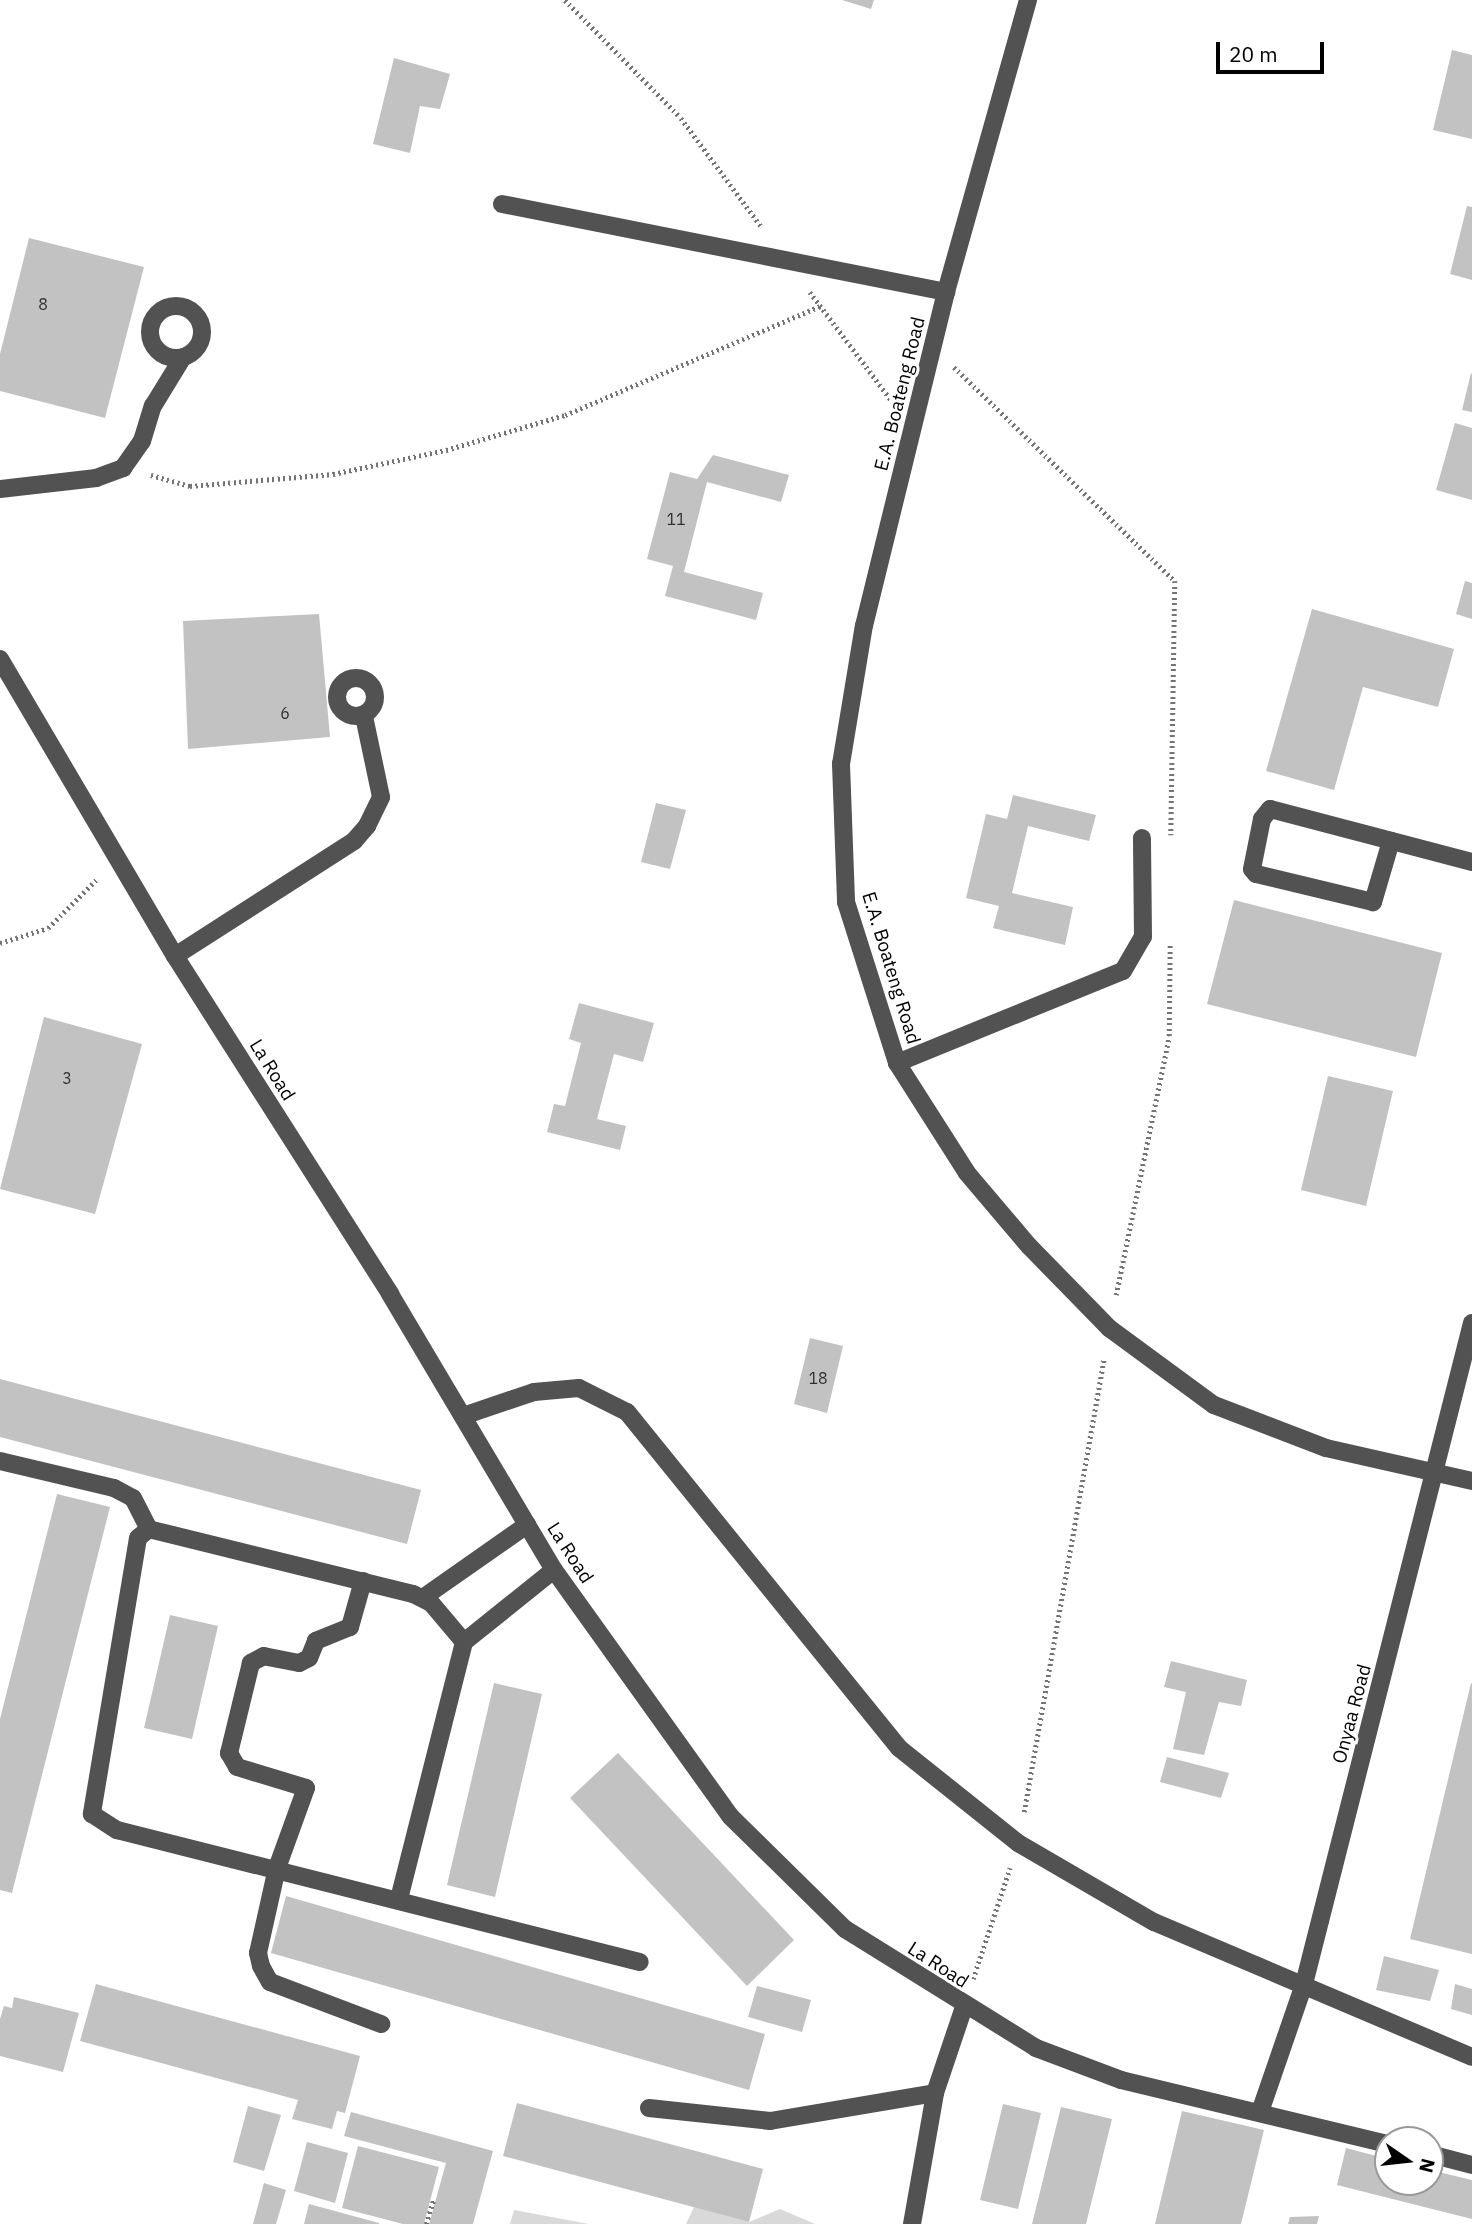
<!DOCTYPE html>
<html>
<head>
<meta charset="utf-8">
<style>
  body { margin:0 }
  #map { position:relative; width:1472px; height:2224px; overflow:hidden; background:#fff; font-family:"IBM Plex Sans",sans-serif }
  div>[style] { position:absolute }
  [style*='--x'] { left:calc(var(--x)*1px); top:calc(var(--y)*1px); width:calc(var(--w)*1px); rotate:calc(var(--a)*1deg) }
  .green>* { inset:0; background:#d9d9d9 }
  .building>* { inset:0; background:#c2c2c2 }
  .path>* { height:4.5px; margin-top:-2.25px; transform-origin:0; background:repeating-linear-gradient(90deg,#747474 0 2px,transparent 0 5.5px) }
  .minor>* { height:18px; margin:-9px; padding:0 9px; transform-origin:9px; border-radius:9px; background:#525252 }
  .minor>.ring { margin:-9px; padding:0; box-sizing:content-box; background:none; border:18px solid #525252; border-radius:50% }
  span { translate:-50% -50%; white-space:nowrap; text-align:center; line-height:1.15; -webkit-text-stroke:6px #fff; paint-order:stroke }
  .number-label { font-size:16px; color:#303030 }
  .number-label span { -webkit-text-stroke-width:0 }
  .street-label { font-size:19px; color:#000 }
  .north { position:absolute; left:1374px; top:2126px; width:70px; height:70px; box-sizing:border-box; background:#fff; border:2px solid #999; border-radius:50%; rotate:104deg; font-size:19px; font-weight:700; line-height:28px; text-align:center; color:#000 }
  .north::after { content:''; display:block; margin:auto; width:24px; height:32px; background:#000; clip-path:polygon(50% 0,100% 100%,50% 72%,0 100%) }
  .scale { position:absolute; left:1216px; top:42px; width:108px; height:32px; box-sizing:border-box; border:4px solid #000; border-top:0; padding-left:9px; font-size:21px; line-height:24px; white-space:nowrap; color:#000; -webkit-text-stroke:5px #fff; paint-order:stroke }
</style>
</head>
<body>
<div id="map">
  <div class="green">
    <div style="clip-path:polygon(694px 2207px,749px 2222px,780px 2209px,815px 2224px,686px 2224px)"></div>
    <div style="clip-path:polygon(514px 2210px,589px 2224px,510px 2224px)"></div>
  </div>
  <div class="building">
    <div style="clip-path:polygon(842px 0,874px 0,871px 9px)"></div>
    <div style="clip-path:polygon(1452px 50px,1472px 55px,1472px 139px,1433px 130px)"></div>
    <div style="clip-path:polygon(394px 58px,450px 74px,440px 109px,420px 106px,410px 153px,373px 144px)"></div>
    <div style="clip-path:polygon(1467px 206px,1472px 207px,1472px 280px,1450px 274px)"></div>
    <div style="clip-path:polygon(29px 238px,144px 267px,105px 418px,0 391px,0 354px)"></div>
    <div style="clip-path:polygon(1471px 373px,1472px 374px,1472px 412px,1462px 410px)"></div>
    <div style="clip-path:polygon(1455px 423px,1472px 428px,1472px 500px,1436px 490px)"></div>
    <div style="clip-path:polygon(713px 455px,789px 475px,781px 502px,707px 482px,684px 572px,763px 593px,756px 620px,665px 596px,673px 566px,647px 559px,670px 472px,697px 479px)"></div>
    <div style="clip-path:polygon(1465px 581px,1472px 583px,1472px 619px,1456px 614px)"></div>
    <div style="clip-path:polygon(1312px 609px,1454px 649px,1438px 707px,1363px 687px,1334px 790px,1266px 771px)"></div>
    <div style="clip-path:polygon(319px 614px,330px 737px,188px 749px,183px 621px)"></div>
    <div style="clip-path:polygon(1013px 795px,1096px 815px,1089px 841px,1028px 826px,1012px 893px,1073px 907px,1065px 945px,993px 928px,999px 906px,966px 898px,986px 814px,1007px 819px)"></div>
    <div style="clip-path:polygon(656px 803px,686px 810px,670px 869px,641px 862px)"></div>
    <div style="clip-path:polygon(1234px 900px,1442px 953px,1416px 1057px,1207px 1004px)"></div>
    <div style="clip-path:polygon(579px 1003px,654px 1023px,643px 1062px,614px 1054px,597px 1119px,626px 1126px,620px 1150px,547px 1132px,554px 1104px,565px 1106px,581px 1043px,569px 1039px)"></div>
    <div style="clip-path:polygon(44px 1017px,142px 1044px,95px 1214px,0 1189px)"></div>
    <div style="clip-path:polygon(1328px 1076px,1393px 1091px,1366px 1206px,1301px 1190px)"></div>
    <div style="clip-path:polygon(810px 1338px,843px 1346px,827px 1413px,794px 1404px)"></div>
    <div style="clip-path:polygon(0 1379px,421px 1490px,407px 1544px,0 1437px)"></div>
    <div style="clip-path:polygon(57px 1494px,110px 1507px,12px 1893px,0 1890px,0 1719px)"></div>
    <div style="clip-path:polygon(170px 1615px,218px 1626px,192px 1739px,144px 1728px)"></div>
    <div style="clip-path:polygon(1171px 1661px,1247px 1680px,1241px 1706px,1219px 1702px,1204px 1755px,1173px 1749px,1186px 1692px,1164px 1687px)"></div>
    <div style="clip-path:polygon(494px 1683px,542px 1694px,495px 1897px,447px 1885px)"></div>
    <div style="clip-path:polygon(1471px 1683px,1472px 1684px,1472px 1954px,1410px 1939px)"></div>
    <div style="clip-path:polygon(618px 1753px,794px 1940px,747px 1986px,570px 1798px)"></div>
    <div style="clip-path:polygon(1167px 1757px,1229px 1773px,1221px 1798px,1160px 1782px)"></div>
    <div style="clip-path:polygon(286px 1896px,765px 2034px,749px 2090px,271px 1953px)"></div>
    <div style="clip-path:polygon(1384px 1956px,1439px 1970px,1430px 2001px,1376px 1990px)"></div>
    <div style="clip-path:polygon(96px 1984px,360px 2056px,345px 2113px,337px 2111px,332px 2129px,292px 2119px,298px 2100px,80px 2041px)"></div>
    <div style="clip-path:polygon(1455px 1984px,1472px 1989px,1472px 2015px,1451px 2009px)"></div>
    <div style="clip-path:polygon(757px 1986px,811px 2000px,802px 2032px,748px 2017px)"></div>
    <div style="clip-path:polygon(14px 1997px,79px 2013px,63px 2072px,0 2056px,0 2019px,4px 2006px,12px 2008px)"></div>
    <div style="clip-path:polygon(517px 2103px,763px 2169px,749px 2222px,503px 2156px)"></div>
    <div style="clip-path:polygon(1003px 2104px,1041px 2113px,1018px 2209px,980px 2200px)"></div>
    <div style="clip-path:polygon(248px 2106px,281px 2115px,264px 2171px,233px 2162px)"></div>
    <div style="clip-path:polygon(1061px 2107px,1112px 2119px,1086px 2224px,1032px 2224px)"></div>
    <div style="clip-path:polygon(1182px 2111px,1264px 2130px,1241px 2224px,1155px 2224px)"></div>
    <div style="clip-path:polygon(351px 2112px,493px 2151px,473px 2224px,429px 2224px,446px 2163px,344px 2136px)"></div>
    <div style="clip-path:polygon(307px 2142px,348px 2153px,335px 2203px,294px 2191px)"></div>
    <div style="clip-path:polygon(358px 2146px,439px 2167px,424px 2224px,403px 2224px,342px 2208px)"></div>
    <div style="clip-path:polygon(1346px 2148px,1388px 2159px,1388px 2182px,1430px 2182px,1430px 2170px,1472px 2180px,1472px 2219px,1337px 2185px)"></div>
    <div style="clip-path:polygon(264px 2183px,286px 2190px,276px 2224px,253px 2224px)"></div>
    <div style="clip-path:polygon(309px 2204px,379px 2223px,379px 2224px,304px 2224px)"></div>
    <div style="clip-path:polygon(1319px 2216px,1317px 2224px,1288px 2224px,1290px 2217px)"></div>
  </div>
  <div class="path">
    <div style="--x:565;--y:0;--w:165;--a:45.5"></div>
    <div style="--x:681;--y:118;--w:134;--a:53.5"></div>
    <div style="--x:810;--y:292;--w:135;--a:53.1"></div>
    <div style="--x:954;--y:367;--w:308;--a:44.1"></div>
    <div style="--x:1175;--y:581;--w:254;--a:90.9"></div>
    <div style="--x:151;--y:475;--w:41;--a:15.8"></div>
    <div style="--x:190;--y:486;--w:144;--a:-4.8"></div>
    <div style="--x:333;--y:474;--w:116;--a:-12"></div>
    <div style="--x:446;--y:450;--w:124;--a:-16.4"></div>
    <div style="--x:565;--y:415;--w:278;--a:-23.1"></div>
    <div style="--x:0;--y:943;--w:50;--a:-17.4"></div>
    <div style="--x:48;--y:928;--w:71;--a:-45"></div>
    <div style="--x:1116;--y:1295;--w:264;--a:-78.4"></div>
    <div style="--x:1169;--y:1036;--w:91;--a:-89.4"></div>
    <div style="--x:1024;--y:1812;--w:460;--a:-80"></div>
    <div style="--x:973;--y:1979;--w:117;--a:-71.6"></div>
    <div style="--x:426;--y:2224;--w:27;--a:-73"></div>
  </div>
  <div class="minor">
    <div style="--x:1028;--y:0;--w:303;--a:105.7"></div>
    <div style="--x:946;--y:292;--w:343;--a:103.8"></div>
    <div style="--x:864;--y:625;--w:141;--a:99.4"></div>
    <div style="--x:841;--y:764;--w:138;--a:87.9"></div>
    <div style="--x:846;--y:902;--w:169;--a:72.4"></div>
    <div style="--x:897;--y:1063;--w:130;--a:57.5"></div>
    <div style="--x:967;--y:1173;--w:96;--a:49.7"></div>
    <div style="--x:1029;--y:1246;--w:115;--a:45.7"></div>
    <div style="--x:1109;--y:1328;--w:130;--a:36.3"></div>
    <div style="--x:1214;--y:1405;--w:120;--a:21"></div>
    <div style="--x:1326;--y:1448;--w:150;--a:12.7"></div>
    <div style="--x:502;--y:204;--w:453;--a:11.2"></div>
    <div class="ring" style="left:150px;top:306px;width:34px;height:34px"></div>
    <div style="--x:0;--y:489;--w:97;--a:-6.5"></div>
    <div style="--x:96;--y:478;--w:29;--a:-20"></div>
    <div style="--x:123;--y:468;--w:33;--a:-55"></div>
    <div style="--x:142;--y:441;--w:37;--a:-73"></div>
    <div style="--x:153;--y:406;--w:57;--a:-58.5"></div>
    <div style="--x:0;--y:659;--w:345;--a:59.5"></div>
    <div style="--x:175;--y:956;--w:401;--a:57.5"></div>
    <div style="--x:390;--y:1294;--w:321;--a:59.3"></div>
    <div style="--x:554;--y:1570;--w:302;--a:54.4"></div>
    <div style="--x:730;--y:1816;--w:161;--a:44.5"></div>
    <div style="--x:845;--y:1929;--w:225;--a:31.9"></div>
    <div style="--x:1036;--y:2048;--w:91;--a:20.6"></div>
    <div style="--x:1121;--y:2080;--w:275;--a:13.5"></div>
    <div class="ring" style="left:337px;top:678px;width:20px;height:20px"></div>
    <div style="--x:1391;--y:841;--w:64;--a:106.4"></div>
    <div style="--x:1373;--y:902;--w:120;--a:-166.5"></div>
    <div style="--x:1256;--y:874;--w:6;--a:-129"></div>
    <div style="--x:1252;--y:869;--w:51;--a:-78.7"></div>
    <div style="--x:1262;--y:819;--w:13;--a:-51"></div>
    <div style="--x:1270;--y:809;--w:209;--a:14.7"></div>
    <div style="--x:175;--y:956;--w:213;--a:-32.7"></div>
    <div style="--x:354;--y:841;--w:20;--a:-49"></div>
    <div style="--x:367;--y:826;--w:32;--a:-64"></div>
    <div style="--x:381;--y:797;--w:83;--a:-101.9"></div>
    <div style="--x:897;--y:1063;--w:244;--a:-22.2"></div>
    <div style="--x:1123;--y:971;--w:39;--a:-60"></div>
    <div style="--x:1143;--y:937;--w:99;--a:-90.6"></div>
    <div style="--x:463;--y:1416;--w:75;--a:-18.7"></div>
    <div style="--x:534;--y:1392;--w:45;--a:-5.1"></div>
    <div style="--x:579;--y:1388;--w:54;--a:26.6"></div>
    <div style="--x:627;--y:1412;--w:432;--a:51"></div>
    <div style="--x:899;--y:1748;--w:152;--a:38.6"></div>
    <div style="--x:1018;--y:1843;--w:157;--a:30.2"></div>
    <div style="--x:1154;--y:1922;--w:345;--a:23"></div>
    <div style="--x:0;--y:1461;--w:117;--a:13.3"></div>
    <div style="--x:114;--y:1488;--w:21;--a:28"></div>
    <div style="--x:133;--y:1498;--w:35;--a:63"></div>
    <div style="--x:363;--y:1581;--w:48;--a:105.8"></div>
    <div style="--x:350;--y:1627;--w:37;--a:158"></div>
    <div style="--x:316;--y:1641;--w:18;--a:112"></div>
    <div style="--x:309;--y:1658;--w:11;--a:153"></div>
    <div style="--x:299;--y:1663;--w:36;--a:-169"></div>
    <div style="--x:264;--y:1656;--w:15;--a:152"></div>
    <div style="--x:251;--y:1663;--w:93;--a:103.7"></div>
    <div style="--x:229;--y:1753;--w:16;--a:60"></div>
    <div style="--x:237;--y:1767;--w:72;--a:16.9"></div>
    <div style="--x:306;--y:1788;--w:85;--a:109.9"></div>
    <div style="--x:277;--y:1868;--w:87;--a:102.6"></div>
    <div style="--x:258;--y:1953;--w:13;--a:77"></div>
    <div style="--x:261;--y:1966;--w:18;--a:61"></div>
    <div style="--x:270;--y:1982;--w:119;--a:20.7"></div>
    <div style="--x:424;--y:1597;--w:126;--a:-35"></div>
    <div style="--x:464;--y:1642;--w:51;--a:-130.2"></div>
    <div style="--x:431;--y:1603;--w:20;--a:-153"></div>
    <div style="--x:413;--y:1594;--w:272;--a:-166.2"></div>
    <div style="--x:149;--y:1529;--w:14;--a:141"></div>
    <div style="--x:138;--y:1538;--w:280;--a:99.5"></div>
    <div style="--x:92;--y:1814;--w:30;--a:33"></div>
    <div style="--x:117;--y:1830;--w:539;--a:14.17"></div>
    <div style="--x:399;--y:1899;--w:265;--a:-75.8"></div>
    <div style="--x:464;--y:1642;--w:115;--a:-38.7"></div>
    <div style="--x:649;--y:2108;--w:122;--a:6.1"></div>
    <div style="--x:770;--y:2121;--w:167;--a:-9.6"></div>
    <div style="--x:1260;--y:2112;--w:135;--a:-71"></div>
    <div style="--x:1304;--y:1984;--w:682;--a:-75.74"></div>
    <div style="--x:1430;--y:2154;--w:43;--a:14.7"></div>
    <div style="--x:912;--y:2224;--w:133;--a:-80"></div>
    <div style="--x:935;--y:2093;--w:91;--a:-71.4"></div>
  </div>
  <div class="number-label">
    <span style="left:43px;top:304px">8</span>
    <span style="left:676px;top:519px">11</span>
    <span style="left:285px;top:713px">6</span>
    <span style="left:67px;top:1078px">3</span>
    <span style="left:818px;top:1378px">18</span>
  </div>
  <div class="street-label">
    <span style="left:900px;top:394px;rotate:-76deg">E.A. Boateng Road</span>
    <span style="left:891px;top:968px;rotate:73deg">E.A. Boateng Road</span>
    <span style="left:272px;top:1070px;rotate:58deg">La Road</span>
    <span style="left:570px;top:1553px;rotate:57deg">La Road</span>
    <span style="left:1352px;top:1714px;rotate:-75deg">Onyaa Road</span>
    <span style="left:938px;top:1965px;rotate:33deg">La Road</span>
  </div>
  <div class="north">N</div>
  <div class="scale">20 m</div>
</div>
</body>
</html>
